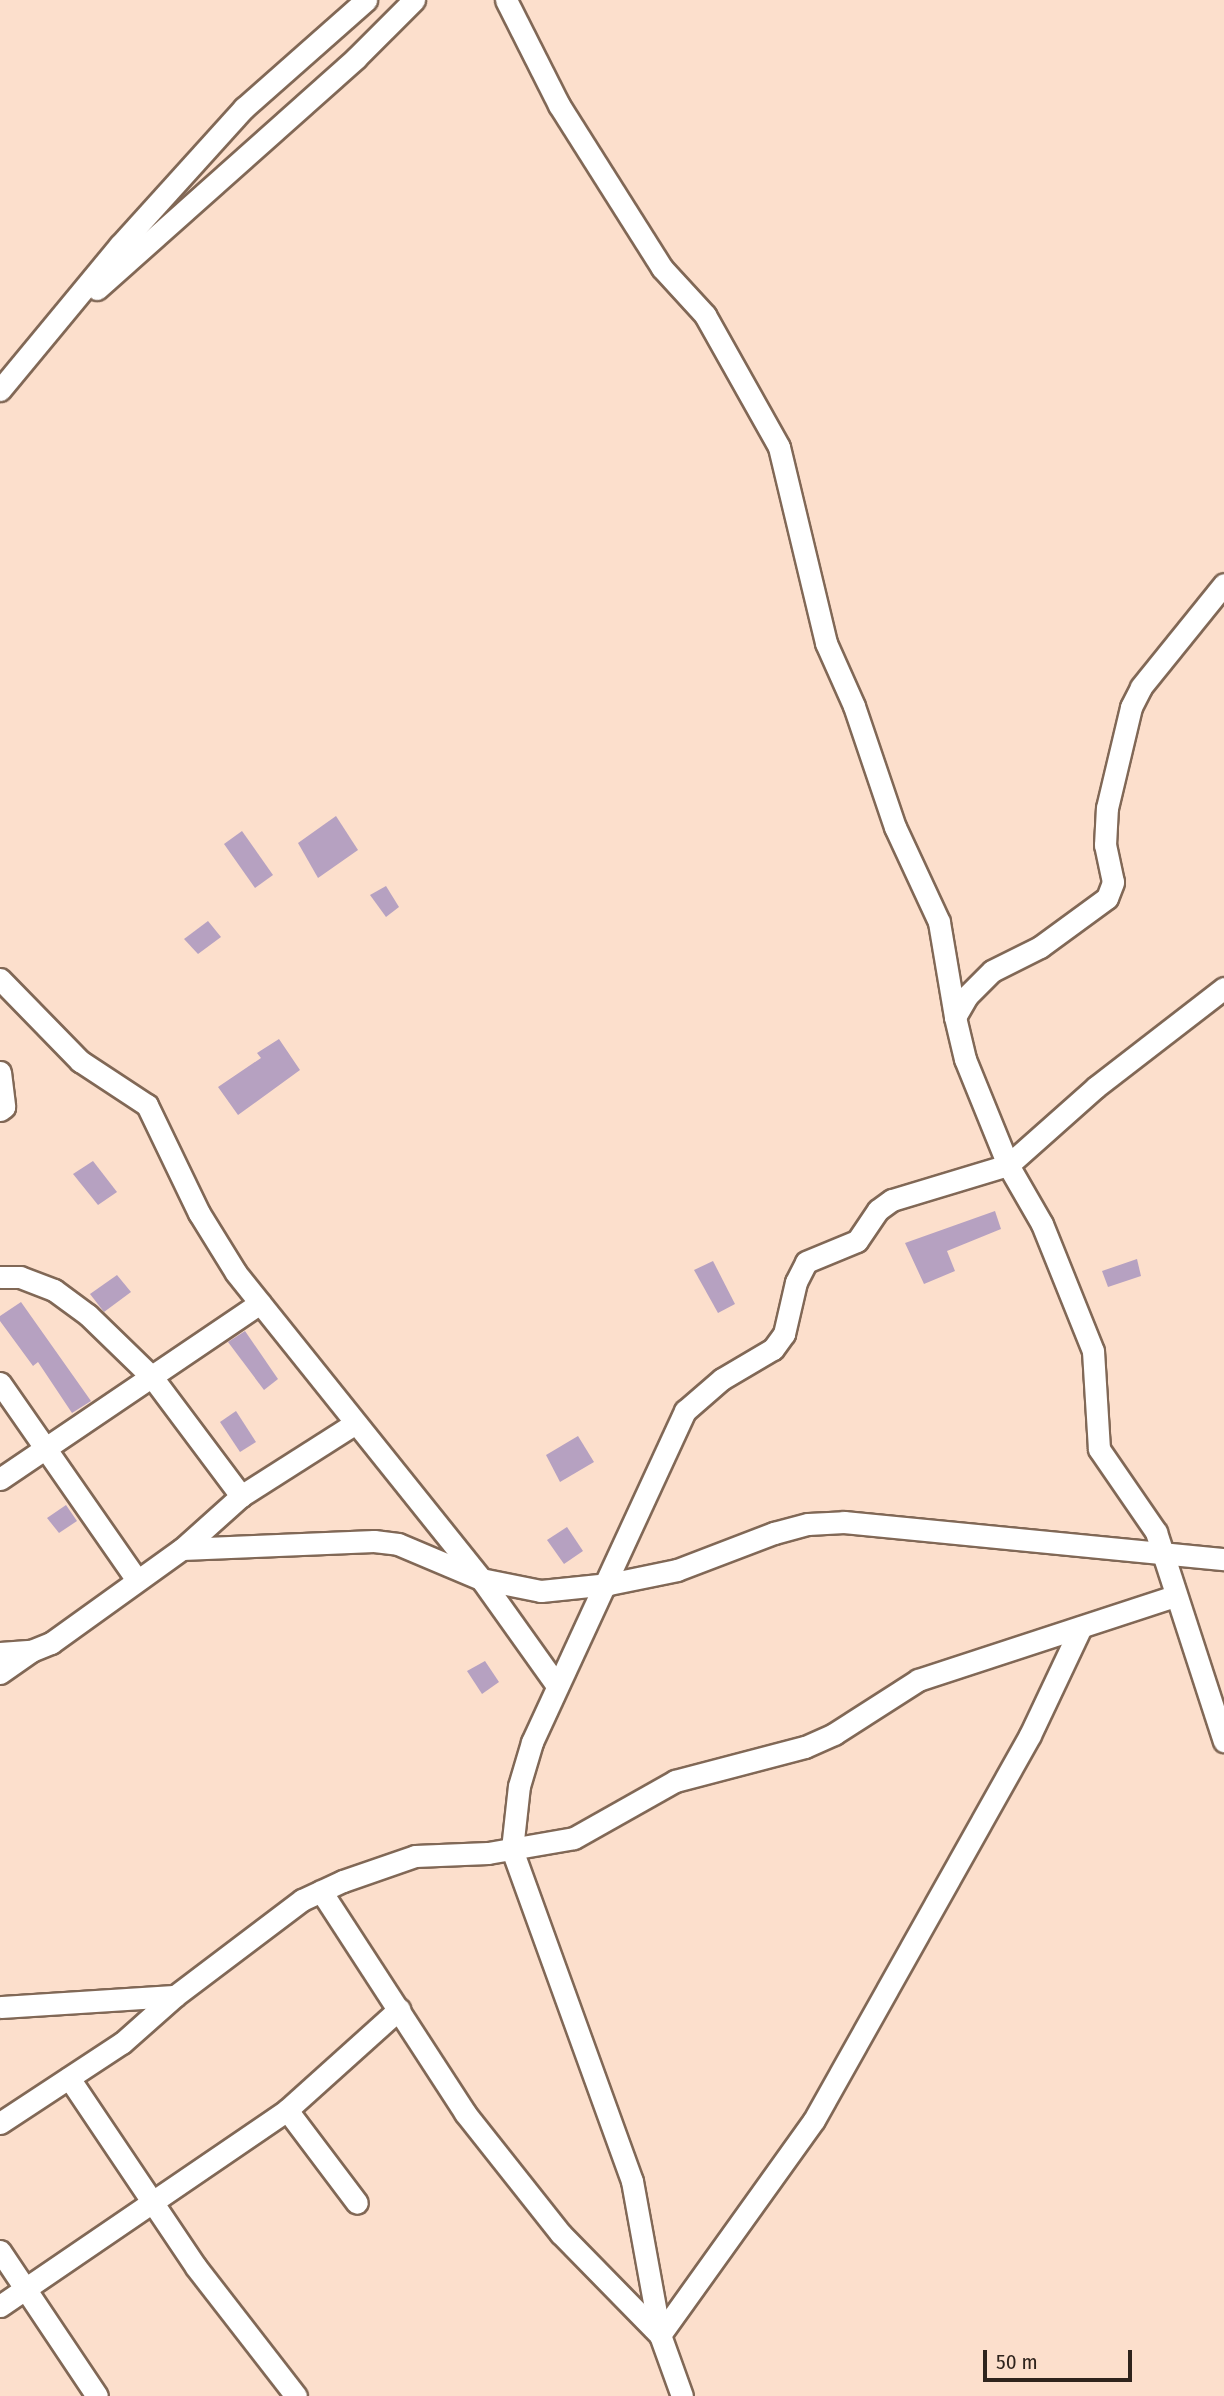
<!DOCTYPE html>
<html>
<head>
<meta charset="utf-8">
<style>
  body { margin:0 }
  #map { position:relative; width:1224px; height:2396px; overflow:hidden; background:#fcdfcc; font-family:"Fira Sans Condensed",sans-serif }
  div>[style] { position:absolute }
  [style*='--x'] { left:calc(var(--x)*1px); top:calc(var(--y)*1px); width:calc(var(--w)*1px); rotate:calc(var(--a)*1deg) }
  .building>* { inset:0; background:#b6a1c1 }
  .roads { filter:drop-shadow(2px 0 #816856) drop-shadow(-2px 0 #816856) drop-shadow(0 2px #816856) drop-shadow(0 -2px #816856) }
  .minor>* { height:21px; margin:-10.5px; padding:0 10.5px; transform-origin:10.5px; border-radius:10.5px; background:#fff }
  span { translate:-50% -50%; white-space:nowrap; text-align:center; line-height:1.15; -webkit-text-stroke:6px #fcdfcc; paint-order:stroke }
  .scale { position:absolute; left:983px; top:2350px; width:149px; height:32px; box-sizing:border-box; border:4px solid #2f241d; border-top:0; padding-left:9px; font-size:21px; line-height:24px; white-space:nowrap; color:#2f241d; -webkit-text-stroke:5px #fcdfcc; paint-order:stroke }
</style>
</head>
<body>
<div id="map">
  <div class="building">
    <div style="clip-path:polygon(336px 816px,358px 850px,318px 878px,298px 843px)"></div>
    <div style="clip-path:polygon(242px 831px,273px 875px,255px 888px,224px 844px)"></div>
    <div style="clip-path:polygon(386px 886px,399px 907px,386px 917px,370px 895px)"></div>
    <div style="clip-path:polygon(208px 921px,221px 937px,198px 954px,184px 939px)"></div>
    <div style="clip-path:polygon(279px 1039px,300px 1070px,238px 1115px,218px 1087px,261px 1058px,257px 1053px)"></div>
    <div style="clip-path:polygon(93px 1161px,117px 1192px,98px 1205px,73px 1174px)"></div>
    <div style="clip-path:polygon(995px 1211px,1001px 1229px,947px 1251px,955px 1271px,924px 1284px,905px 1243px)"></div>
    <div style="clip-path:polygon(1137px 1259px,1141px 1276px,1108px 1287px,1102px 1271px)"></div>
    <div style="clip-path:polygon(713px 1261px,735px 1304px,718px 1313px,694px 1270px)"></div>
    <div style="clip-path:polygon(117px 1275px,131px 1292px,104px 1312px,90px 1294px)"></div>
    <div style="clip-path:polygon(21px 1302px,91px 1401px,72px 1413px,38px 1362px,33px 1366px,0 1321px,0 1316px)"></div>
    <div style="clip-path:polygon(245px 1331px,278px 1379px,264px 1390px,228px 1342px)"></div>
    <div style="clip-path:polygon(236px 1411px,256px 1442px,240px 1452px,220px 1422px)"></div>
    <div style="clip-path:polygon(578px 1436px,594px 1462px,560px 1482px,546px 1455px)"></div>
    <div style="clip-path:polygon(66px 1505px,77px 1521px,59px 1533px,47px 1518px)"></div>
    <div style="clip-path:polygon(567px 1527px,583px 1551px,564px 1564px,547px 1540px)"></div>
    <div style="clip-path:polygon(485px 1661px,499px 1682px,482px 1694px,467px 1671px)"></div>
  </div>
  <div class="roads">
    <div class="minor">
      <div style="--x:506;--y:0;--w:118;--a:63.2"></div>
      <div style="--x:559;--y:105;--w:193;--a:57.7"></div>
      <div style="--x:662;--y:268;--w:64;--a:47.5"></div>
      <div style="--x:705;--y:315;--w:151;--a:60.7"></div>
      <div style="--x:779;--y:447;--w:202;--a:76.5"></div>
      <div style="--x:826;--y:643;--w:69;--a:66"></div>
      <div style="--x:854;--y:706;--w:128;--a:71.3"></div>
      <div style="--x:895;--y:827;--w:105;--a:65.1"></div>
      <div style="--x:939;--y:922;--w:96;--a:80.4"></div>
      <div style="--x:97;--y:289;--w:347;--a:-41.7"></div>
      <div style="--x:356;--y:58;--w:82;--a:-45"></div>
      <div style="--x:0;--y:390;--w:188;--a:-50.4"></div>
      <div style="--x:120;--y:245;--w:185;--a:-47.9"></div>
      <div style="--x:244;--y:108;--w:163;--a:-41.5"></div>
      <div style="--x:0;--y:979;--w:115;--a:45.7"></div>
      <div style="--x:80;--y:1061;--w:80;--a:33.3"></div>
      <div style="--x:147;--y:1105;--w:120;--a:64.3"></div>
      <div style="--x:199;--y:1213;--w:70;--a:58.3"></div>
      <div style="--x:236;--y:1273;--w:392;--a:51.3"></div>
      <div style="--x:481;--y:1579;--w:129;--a:54.5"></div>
      <div style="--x:1224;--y:988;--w:162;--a:142.3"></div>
      <div style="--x:1096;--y:1087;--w:118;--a:138.4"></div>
      <div style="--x:1008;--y:1165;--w:68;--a:60"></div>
      <div style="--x:1042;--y:1224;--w:137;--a:68.1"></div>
      <div style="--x:1093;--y:1351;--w:98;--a:86.5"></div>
      <div style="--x:1099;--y:1449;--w:101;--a:55.5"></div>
      <div style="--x:1156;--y:1532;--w:220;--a:72"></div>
      <div style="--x:0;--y:1072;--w:35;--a:83"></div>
      <div style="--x:4;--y:1107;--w:5;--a:143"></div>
      <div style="--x:0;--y:1277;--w:20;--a:0"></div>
      <div style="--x:20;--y:1277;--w:36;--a:21"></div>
      <div style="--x:54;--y:1290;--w:42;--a:36.3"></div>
      <div style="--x:88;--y:1315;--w:89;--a:44.1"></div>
      <div style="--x:152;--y:1377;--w:149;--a:53.2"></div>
      <div style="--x:0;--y:1383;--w:240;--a:55.2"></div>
      <div style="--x:0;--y:1479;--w:314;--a:-34.1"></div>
      <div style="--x:182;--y:1549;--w:79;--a:-41.9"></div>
      <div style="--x:241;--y:1496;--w:134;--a:-32.5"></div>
      <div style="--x:0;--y:1653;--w:31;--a:-4"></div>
      <div style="--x:31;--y:1651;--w:22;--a:-22"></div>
      <div style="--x:51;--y:1643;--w:161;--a:-35.7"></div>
      <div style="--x:182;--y:1549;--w:192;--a:-2.4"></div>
      <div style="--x:374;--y:1541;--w:24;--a:7"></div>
      <div style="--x:398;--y:1544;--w:90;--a:22.9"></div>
      <div style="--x:481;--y:1579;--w:61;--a:11.3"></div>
      <div style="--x:541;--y:1591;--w:68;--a:-5.9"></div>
      <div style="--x:609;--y:1584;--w:69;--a:-11.6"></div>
      <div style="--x:677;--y:1570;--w:104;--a:-20.9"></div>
      <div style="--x:774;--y:1533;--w:35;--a:-15"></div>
      <div style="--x:808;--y:1524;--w:36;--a:-3"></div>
      <div style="--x:844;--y:1522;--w:382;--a:5.6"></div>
      <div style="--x:0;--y:1673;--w:38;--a:-35"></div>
      <div style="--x:321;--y:1891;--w:265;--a:57"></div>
      <div style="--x:465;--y:2113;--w:154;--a:51.6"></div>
      <div style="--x:561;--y:2234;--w:141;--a:45.6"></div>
      <div style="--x:660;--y:2335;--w:264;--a:-54.4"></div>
      <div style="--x:814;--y:2120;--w:441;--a:-60.7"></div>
      <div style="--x:1030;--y:1735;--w:119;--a:-64.7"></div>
      <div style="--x:0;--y:2007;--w:175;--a:-3.6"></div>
      <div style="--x:69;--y:2078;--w:228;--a:56.1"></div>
      <div style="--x:196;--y:2267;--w:163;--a:52.2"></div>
      <div style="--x:287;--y:2110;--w:116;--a:53"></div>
      <div style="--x:0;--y:2123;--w:146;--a:-33.3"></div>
      <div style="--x:122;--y:2043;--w:71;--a:-41.6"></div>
      <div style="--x:175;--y:1996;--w:159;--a:-37.1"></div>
      <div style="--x:302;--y:1900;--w:45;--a:-24.9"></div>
      <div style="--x:343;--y:1881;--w:76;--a:-19.1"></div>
      <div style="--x:415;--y:1856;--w:73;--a:-2.4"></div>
      <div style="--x:488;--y:1853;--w:87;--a:-9.9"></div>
      <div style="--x:574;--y:1838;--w:116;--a:-29.4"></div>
      <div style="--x:675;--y:1781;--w:134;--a:-14.7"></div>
      <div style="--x:805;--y:1747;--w:32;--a:-24"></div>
      <div style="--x:834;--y:1734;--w:100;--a:-32.7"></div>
      <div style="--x:918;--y:1680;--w:270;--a:-18.1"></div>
      <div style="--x:0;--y:2251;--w:174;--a:56.2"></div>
      <div style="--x:0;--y:2306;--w:348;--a:-34.3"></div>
      <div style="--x:287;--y:2110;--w:151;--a:-42"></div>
      <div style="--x:682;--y:2396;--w:65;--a:-109.8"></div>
      <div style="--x:660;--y:2335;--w:157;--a:-100.3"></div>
      <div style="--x:632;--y:2181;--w:353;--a:-109.9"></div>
      <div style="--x:512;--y:1849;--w:63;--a:-83.7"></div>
      <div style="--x:519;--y:1786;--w:46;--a:-73.5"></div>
      <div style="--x:532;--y:1742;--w:365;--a:-65.2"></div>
      <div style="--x:685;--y:1411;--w:49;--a:-40.9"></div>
      <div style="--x:722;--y:1379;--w:59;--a:-30.5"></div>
      <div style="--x:773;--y:1349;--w:19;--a:-54"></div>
      <div style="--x:784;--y:1334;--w:53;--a:-77"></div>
      <div style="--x:796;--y:1282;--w:22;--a:-63"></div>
      <div style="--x:806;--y:1262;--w:55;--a:-22.4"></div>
      <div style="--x:857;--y:1241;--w:37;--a:-56"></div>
      <div style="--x:878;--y:1210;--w:17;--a:-36"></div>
      <div style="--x:892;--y:1200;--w:121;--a:-16.8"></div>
      <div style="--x:1008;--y:1165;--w:114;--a:-112.1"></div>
      <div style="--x:965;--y:1059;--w:43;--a:-103.4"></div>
      <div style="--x:955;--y:1017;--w:24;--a:-60"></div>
      <div style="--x:967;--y:996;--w:35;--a:-45"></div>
      <div style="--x:992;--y:971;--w:54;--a:-26.6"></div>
      <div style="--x:1040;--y:947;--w:83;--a:-36.2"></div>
      <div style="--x:1107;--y:898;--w:17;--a:-69"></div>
      <div style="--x:1113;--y:882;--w:38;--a:-102"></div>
      <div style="--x:1105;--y:845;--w:37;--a:-87"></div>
      <div style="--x:1107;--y:808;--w:104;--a:-76.6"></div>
      <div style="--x:1131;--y:707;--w:22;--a:-63"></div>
      <div style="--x:1141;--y:687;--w:132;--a:-51.1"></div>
    </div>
  </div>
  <div class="scale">50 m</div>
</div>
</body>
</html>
